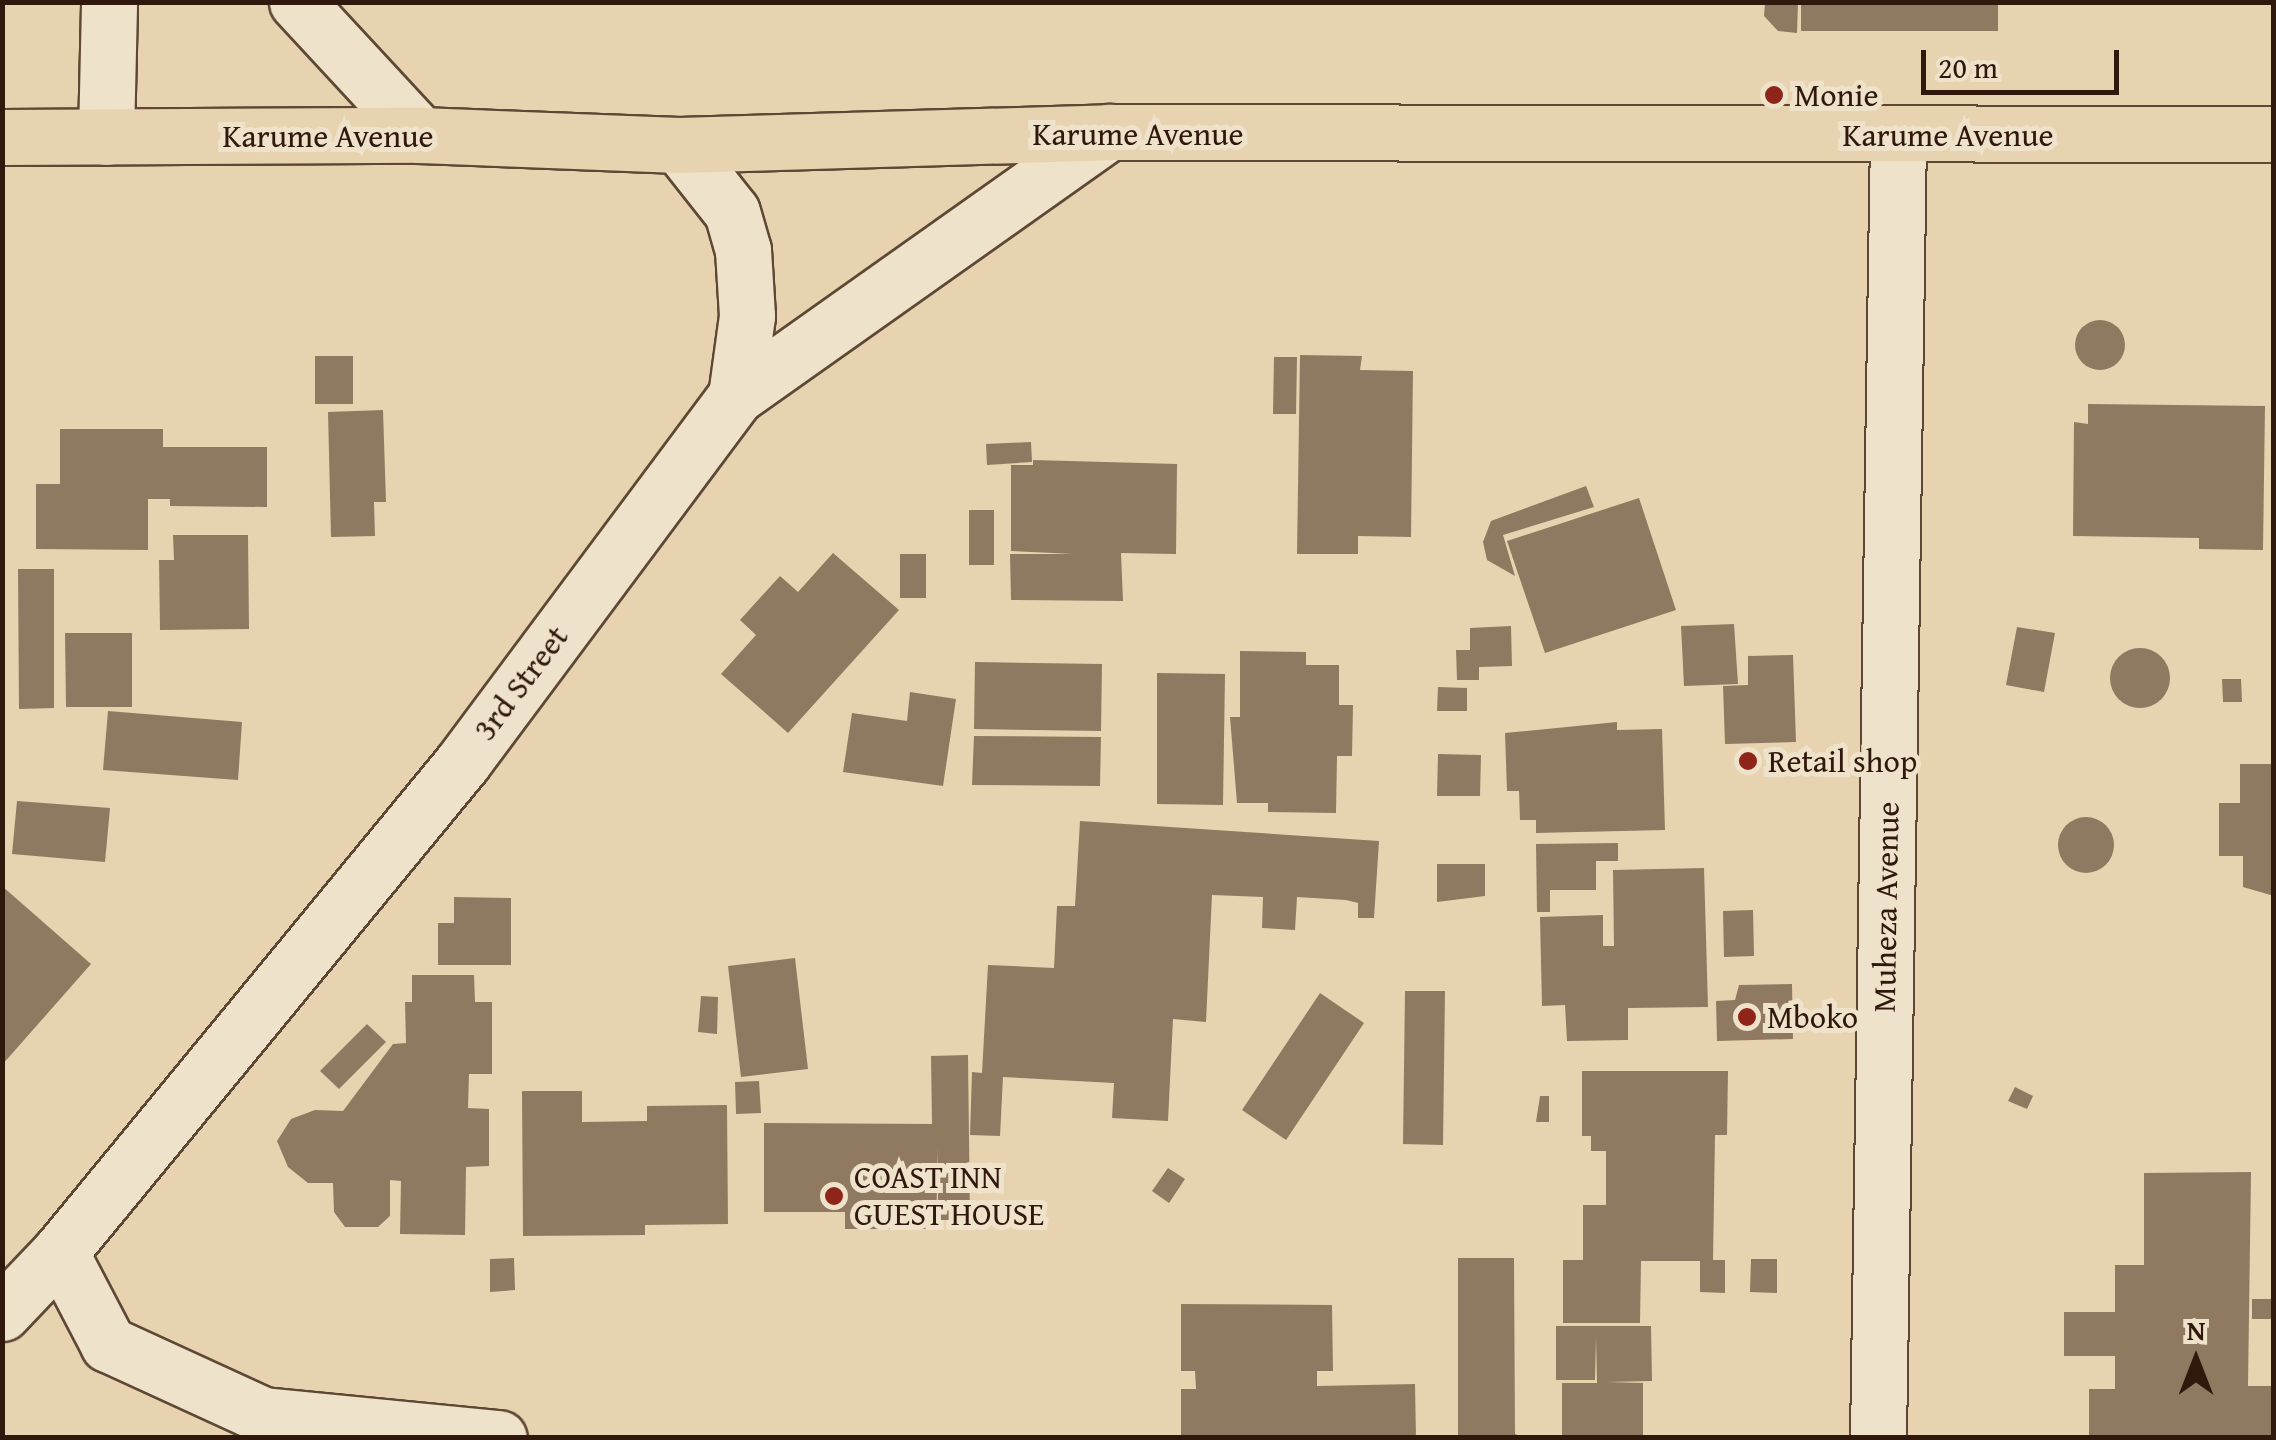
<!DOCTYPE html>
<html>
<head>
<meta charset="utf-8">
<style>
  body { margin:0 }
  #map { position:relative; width:2276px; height:1440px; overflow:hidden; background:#e7d3af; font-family:"Gentium Book Plus",serif }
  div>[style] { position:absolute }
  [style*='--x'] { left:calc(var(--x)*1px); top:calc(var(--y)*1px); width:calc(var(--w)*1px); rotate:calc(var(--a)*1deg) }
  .building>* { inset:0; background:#8f7a61 }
  .round { border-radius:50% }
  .roads { filter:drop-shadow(2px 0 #5e4835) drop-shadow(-2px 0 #5e4835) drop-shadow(0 2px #5e4835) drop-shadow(0 -2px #5e4835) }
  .minor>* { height:55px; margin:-27.5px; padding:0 27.5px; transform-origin:27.5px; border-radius:27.5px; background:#efe2cb }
  .major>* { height:55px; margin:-27.5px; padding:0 27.5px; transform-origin:27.5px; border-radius:27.5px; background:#e7d3af }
  .dots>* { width:28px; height:28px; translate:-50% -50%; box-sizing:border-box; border:5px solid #efe2cb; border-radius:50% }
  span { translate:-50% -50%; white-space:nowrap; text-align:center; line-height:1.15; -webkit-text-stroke:10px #efe2cb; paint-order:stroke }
  .poi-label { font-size:32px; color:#30190c }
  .left { translate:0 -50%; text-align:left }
  .street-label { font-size:32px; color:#30190c }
  .frame { position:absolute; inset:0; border:5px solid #30190c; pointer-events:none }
  .north { position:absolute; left:2146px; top:1310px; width:100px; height:100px; -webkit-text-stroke:8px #efe2cb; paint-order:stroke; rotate:0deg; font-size:28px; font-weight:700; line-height:40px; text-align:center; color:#30190c }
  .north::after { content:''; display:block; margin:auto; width:35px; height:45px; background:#30190c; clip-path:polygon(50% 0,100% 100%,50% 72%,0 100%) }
  .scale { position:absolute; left:1921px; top:50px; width:198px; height:45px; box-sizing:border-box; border:5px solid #30190c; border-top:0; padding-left:12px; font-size:30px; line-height:35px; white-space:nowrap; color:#30190c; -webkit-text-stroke:8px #efe2cb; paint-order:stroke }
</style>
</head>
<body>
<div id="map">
  <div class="building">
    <div style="clip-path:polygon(1801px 2px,1998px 2px,1998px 31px,1801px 31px)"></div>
    <div style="clip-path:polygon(1765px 3px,1798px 3px,1797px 33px,1778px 31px,1764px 16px)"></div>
    <div class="round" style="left:2075px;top:320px;width:50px;height:50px"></div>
    <div style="clip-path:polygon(1300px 355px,1362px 356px,1360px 370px,1413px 371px,1411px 537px,1358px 536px,1358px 554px,1297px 554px)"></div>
    <div style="clip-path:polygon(315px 356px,353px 356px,353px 404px,315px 404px)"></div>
    <div style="clip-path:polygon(1274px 357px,1297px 357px,1296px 414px,1273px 414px)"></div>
    <div style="clip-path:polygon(2088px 404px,2265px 406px,2263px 550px,2199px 549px,2199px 538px,2073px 536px,2074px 422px,2088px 424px)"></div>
    <div style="clip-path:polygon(383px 410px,386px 502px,374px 502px,375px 536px,331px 537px,328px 412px)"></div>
    <div style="clip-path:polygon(60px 429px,163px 429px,163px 447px,267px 447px,267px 507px,170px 506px,170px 499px,148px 499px,148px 550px,36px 549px,36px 484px,60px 484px)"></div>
    <div style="clip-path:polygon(1031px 442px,1032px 462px,987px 465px,986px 444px)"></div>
    <div style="clip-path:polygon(1033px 460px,1177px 464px,1176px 554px,1121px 553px,1123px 601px,1011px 600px,1010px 554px,1073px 554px,1011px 551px,1011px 465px,1033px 465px)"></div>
    <div style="clip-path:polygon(1586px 486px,1594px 507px,1503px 535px,1515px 576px,1487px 560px,1483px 542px,1491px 521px)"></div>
    <div style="clip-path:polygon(1639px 498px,1676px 610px,1545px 653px,1507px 541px)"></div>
    <div style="clip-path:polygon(969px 510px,994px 510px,994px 565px,969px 565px)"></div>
    <div style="clip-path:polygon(173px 535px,248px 535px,249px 629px,160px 630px,159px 560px,174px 560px)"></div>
    <div style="clip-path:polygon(833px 553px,899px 610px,788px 733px,721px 674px,756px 635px,740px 620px,780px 576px,798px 592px)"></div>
    <div style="clip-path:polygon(900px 554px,926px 554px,926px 598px,900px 598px)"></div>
    <div style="clip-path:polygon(18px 569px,54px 569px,54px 708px,19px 709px)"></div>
    <div style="clip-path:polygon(1734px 624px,1738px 684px,1684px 686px,1681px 626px)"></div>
    <div style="clip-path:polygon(1511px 626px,1512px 666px,1479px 667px,1479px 680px,1457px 680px,1456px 650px,1470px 650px,1470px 628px)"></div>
    <div style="clip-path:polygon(2017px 627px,2055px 633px,2044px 692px,2006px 685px)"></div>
    <div style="clip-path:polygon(65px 633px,132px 633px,132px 707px,66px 707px)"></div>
    <div class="round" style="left:2110px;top:648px;width:60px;height:60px"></div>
    <div style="clip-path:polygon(1240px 651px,1306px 652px,1306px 665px,1339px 665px,1339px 705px,1353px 705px,1352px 756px,1337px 756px,1336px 813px,1268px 812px,1268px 803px,1237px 803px,1230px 717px,1240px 717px)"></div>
    <div style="clip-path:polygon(1793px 655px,1796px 742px,1725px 744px,1723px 686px,1748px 685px,1748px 656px)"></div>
    <div style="clip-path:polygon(975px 662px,1102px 664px,1101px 731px,974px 729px)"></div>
    <div style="clip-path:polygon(1157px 673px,1225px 674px,1223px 805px,1157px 804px)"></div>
    <div style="clip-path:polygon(2222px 679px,2241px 679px,2242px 702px,2223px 702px)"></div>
    <div style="clip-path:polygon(1438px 687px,1467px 688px,1467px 711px,1437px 711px)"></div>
    <div style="clip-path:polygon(910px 692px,956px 699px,943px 786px,843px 772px,852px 713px,907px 721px)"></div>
    <div style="clip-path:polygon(108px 711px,242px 722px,238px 780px,103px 770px)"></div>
    <div style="clip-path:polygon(1617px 722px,1617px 730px,1662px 729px,1665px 830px,1536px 833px,1536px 820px,1520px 820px,1519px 791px,1507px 791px,1505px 733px)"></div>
    <div style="clip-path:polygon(974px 736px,1101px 737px,1100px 786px,972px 785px)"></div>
    <div style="clip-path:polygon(1438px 754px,1481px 755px,1480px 796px,1437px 796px)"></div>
    <div style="clip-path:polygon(2240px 764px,2274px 764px,2274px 896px,2243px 887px,2243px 856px,2219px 856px,2219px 803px,2240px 803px)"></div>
    <div style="clip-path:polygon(17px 801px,110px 808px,105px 862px,12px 854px)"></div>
    <div class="round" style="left:2058px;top:817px;width:56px;height:56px"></div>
    <div style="clip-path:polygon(1080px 821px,1379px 841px,1374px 918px,1358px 918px,1358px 903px,1346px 900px,1297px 897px,1295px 930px,1262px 928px,1263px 897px,1212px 895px,1206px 1022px,1173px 1019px,1168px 1121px,1112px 1118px,1114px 1083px,1003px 1077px,1000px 1136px,970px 1135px,972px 1072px,982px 1073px,988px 965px,1054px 968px,1057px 906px,1075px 906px)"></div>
    <div style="clip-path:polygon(1618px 843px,1618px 861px,1596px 861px,1596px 890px,1550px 890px,1550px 912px,1537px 912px,1536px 844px)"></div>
    <div style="clip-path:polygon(1437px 864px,1485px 864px,1485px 896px,1437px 902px)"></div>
    <div style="clip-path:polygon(1704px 868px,1708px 1007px,1628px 1008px,1628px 1040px,1567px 1041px,1565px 1005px,1542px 1006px,1540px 917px,1603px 915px,1603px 946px,1614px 946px,1613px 870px)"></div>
    <div style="clip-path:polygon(2px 886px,91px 964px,2px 1065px)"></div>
    <div style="clip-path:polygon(454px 897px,511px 898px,511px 965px,438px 965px,438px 923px,454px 923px)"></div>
    <div style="clip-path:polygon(1753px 910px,1754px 956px,1724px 957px,1723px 911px)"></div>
    <div style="clip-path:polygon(795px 958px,808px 1069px,741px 1077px,728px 966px)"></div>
    <div style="clip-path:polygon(412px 975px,474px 975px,475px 1002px,492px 1002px,492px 1074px,469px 1074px,468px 1108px,489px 1109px,489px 1166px,466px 1167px,465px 1235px,400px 1234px,401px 1181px,390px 1180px,390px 1216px,378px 1227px,345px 1227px,334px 1212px,333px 1183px,308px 1183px,288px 1167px,277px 1141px,291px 1119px,315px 1110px,343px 1111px,393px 1044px,406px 1043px,405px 1002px,412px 1002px)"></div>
    <div style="clip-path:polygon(1792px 984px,1793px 1039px,1717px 1041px,1716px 1001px,1735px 1000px,1739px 985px)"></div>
    <div style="clip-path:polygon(1405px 991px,1445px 991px,1443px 1145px,1403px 1144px)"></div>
    <div style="clip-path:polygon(1320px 993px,1364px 1023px,1286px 1140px,1242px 1110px)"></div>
    <div style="clip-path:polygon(701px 996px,718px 997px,717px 1034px,698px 1032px)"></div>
    <div style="clip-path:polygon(367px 1024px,386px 1042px,339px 1089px,320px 1071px)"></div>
    <div style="clip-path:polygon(968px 1055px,970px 1220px,938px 1220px,938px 1148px,936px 1229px,845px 1229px,845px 1212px,764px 1212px,764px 1123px,932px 1124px,931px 1056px)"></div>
    <div style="clip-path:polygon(1582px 1071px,1728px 1071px,1727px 1135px,1715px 1135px,1713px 1260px,1725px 1260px,1725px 1293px,1700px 1292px,1700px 1261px,1641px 1261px,1640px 1323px,1563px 1323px,1563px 1260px,1583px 1260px,1583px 1205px,1606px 1205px,1606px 1151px,1591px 1151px,1591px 1136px,1582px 1136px)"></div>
    <div style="clip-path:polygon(759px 1081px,761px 1113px,736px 1114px,735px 1082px)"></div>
    <div style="clip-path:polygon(2015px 1087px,2033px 1096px,2027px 1109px,2008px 1101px)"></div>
    <div style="clip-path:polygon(522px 1091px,582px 1091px,582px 1122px,647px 1121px,647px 1106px,727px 1105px,728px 1224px,645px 1225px,645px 1235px,523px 1236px)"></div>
    <div style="clip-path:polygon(1540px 1096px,1549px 1096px,1549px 1122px,1536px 1122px)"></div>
    <div style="clip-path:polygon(1168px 1168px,1185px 1179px,1169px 1203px,1152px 1191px)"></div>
    <div style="clip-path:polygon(2251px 1172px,2248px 1386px,2274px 1386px,2274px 1438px,2089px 1438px,2089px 1389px,2115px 1389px,2115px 1356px,2064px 1356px,2064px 1312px,2115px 1312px,2115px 1265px,2144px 1265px,2144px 1173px)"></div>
    <div style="clip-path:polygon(514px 1258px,515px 1290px,490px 1292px,490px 1259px)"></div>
    <div style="clip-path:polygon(1458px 1258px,1514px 1258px,1515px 1434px,1525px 1438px,1458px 1438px)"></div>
    <div style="clip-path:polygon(1751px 1259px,1777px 1259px,1777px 1293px,1750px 1292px)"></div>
    <div style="clip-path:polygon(2252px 1299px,2274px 1299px,2274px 1319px,2252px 1319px)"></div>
    <div style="clip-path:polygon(1181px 1304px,1332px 1305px,1333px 1371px,1317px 1371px,1317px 1386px,1415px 1384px,1416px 1438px,1181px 1438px,1181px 1389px,1196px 1389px,1195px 1371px,1181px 1371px)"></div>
    <div style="clip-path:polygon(1556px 1326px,1651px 1326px,1652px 1381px,1607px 1382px,1643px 1383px,1643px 1438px,1562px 1438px,1562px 1383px,1597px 1383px,1596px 1337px,1595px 1380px,1556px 1380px)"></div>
  </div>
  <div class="roads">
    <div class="minor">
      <div style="--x:297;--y:2;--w:181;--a:47.2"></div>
      <div style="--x:106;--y:137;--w:135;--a:-88.7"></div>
      <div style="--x:679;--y:145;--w:85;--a:51.7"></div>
      <div style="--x:732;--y:212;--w:40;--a:74"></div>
      <div style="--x:743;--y:250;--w:66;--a:86.5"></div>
      <div style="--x:747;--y:316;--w:81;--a:97.8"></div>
      <div style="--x:60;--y:1252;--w:104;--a:62.4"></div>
      <div style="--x:108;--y:1344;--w:170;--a:24.6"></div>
      <div style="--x:263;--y:1415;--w:237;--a:5.6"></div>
      <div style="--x:2;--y:1313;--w:84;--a:-46.4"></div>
      <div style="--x:60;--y:1252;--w:634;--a:-50.56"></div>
      <div style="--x:463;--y:762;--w:457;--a:-53.3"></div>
      <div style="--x:736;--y:396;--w:457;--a:-35.3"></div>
      <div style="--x:1878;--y:1438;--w:1302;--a:-89.12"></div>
    </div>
    <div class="major">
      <div style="--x:2;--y:137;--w:418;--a:-0.3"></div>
      <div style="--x:420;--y:135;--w:259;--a:2.2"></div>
      <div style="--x:679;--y:145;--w:430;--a:-1.7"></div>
      <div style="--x:1109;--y:132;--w:1165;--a:0.1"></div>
    </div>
  </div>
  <div class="dots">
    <div style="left:1774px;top:95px;background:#8f2418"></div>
    <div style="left:1748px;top:761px;background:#8f2418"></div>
    <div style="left:1747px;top:1017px;background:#8f2418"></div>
    <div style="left:834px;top:1196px;background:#8f2418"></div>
  </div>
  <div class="poi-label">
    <span class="left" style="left:1794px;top:95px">Monie</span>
    <span class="left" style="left:1768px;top:761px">Retail shop</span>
    <span class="left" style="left:1767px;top:1017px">Mboko</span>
    <span class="left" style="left:854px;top:1196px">COAST INN<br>GUEST HOUSE</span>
  </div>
  <div class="street-label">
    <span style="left:1138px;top:134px">Karume Avenue</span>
    <span style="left:1948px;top:135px">Karume Avenue</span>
    <span style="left:328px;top:136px">Karume Avenue</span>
    <span style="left:521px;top:683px;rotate:-53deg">3rd Street</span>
    <span style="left:1886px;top:907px;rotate:-89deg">Muheza Avenue</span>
  </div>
  <div class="frame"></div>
  <div class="north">N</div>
  <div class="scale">20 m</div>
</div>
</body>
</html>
